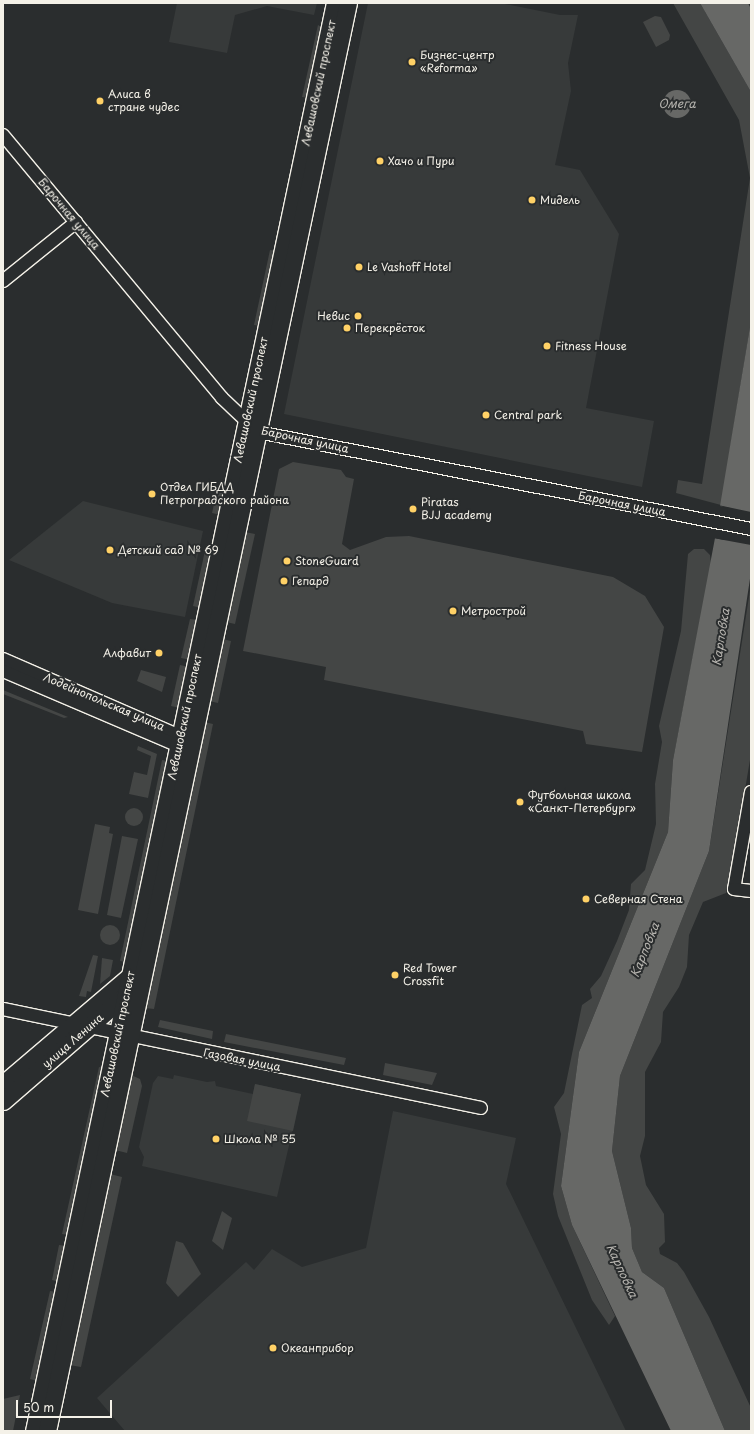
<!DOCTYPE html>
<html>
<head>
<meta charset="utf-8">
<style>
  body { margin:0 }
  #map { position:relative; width:754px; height:1434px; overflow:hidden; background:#2a2d2e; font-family:"Playpen Sans",sans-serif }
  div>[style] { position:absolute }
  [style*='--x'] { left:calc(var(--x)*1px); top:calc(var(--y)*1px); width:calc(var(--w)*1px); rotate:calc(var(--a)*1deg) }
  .built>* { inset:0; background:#373a3a }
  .green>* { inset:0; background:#444645 }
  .round { border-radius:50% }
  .water>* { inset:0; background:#676866 }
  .pier>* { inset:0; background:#2a2d2e }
  .roads { filter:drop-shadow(1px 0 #f4f1e8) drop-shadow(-1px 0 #f4f1e8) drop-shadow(0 1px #f4f1e8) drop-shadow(0 -1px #f4f1e8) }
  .street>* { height:12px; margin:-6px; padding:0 6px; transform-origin:6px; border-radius:6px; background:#2a2d2e }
  .secondary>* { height:17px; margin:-8.5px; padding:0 8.5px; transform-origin:8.5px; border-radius:8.5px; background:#2a2d2e }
  .dots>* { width:11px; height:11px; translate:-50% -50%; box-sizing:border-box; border:2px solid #2a2d2e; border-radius:50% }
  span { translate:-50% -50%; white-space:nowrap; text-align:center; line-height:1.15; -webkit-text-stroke:4px #2a2d2e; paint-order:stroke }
  .poi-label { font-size:11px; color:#f4f1e8 }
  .left { translate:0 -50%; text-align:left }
  .right { translate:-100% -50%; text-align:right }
  .street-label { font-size:11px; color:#f4f1e8 }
  .water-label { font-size:12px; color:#b5b3ae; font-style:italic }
  .frame { position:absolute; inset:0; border:4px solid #f4f1e8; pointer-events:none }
  .scale { position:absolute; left:16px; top:1400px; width:96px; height:18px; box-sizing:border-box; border:2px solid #f4f1e8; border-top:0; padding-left:5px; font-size:12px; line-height:14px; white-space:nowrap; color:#f4f1e8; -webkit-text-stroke:3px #2a2d2e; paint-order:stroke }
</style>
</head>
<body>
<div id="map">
  <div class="built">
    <div style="clip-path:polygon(177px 3px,317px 3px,314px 15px,267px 6px,235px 15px,227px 53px,169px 42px)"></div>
    <div style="clip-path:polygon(368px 3px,500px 3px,560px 15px,578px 15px,568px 63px,571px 91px,555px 165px,580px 170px,619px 234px,586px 408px,654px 421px,642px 487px,284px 414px)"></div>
    <div style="clip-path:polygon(83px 501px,203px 531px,185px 617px,112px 603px,9px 560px)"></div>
    <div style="clip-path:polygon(174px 1075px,207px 1082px,215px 1081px,216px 1086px,253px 1094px,255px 1084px,301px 1094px,277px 1197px,142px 1166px,144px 1157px,139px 1147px,153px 1083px,158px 1076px,173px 1079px)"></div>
    <div style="clip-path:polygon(393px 1111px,516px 1138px,506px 1184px,626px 1431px,125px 1431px,97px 1398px,246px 1262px,254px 1270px,272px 1249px,302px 1267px,366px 1248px)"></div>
  </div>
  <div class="green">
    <div style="clip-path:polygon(673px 3px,700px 3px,751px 92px,751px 321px,721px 505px,676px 493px,678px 480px,702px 484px,750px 178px,739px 120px)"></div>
    <div style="clip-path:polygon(655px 16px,661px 17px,670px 35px,669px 40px,656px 47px,643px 22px)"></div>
    <div style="clip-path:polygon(318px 25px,324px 29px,310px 98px,302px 97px)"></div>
    <div style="clip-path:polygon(270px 250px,277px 251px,261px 326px,254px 325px)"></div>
    <div style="clip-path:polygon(293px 462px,341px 470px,346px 477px,354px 479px,342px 544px,350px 550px,386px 537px,409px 536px,613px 577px,645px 596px,664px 627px,642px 752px,586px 744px,583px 731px,324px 680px,326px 667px,243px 651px,279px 469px)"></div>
    <div style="clip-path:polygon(219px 481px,228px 483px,221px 515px,212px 513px)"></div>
    <div style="clip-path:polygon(245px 532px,255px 534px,235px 624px,226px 622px)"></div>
    <div style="clip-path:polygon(206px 546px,214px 547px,201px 608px,193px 606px)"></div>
    <div style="clip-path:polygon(694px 549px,704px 549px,710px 555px,711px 564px,673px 760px,668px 832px,579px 1052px,561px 1186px,572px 1225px,615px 1316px,609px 1325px,592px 1300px,558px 1216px,553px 1194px,561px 1134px,554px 1107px,564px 1093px,582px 1005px,592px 998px,590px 989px,601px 976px,617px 941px,629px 910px,631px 884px,645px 870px,656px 824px,655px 784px,662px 742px,659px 726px,681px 631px,688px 554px)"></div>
    <div style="clip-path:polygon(751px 584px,751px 754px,732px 867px,726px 893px,703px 902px,689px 935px,687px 967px,679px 987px,663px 1012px,661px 1042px,645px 1072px,645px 1136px,640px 1156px,646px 1185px,664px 1214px,665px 1242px,659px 1248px,660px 1254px,677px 1263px,684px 1272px,709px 1317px,751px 1408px,751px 1431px,725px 1431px,664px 1288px,642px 1272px,632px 1248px,631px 1228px,612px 1151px,620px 1076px,709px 851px)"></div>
    <div style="clip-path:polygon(190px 619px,199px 620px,191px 660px,181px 658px)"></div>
    <div style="clip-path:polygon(222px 639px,231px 641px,218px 703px,209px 701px)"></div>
    <div style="clip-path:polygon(180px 665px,189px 667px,180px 708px,171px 706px)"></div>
    <div style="clip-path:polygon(141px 670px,166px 677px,162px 692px,137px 681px)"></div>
    <div style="clip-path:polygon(3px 690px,68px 717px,64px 718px,3px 694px)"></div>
    <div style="clip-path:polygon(204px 722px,213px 724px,154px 1009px,145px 1008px)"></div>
    <div style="clip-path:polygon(138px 746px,157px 754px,148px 798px,129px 794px,134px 772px,147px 775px,151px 756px,137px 750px)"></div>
    <div style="clip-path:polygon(162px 760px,168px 761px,126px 962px,120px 961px)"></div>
    <div class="round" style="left:125px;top:808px;width:18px;height:18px"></div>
    <div style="clip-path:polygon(95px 824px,110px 827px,109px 833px,113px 834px,98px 914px,78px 910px)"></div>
    <div style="clip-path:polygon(122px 836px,138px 839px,121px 918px,107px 915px)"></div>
    <div class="round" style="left:100px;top:925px;width:20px;height:20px"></div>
    <div style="clip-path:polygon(93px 955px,98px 956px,91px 992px,87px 991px,86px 997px,79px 996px)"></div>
    <div style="clip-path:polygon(102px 958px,113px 960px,110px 976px,100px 984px)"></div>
    <div style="clip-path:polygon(160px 1020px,213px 1031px,212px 1039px,158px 1027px)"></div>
    <div style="clip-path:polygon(226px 1034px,346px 1058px,344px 1065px,224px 1042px)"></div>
    <div style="clip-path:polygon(385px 1063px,437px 1073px,432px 1085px,383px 1075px)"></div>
    <div style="clip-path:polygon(99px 1067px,103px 1068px,68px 1235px,62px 1234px)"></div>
    <div style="clip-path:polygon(131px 1075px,140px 1079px,142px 1086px,127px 1153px,115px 1150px)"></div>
    <div style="clip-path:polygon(255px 1084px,301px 1094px,293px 1131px,247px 1121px)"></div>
    <div style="clip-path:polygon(110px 1174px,122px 1177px,81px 1367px,69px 1365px)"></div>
    <div style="clip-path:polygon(222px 1211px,232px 1218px,223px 1250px,212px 1241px)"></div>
    <div style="clip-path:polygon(176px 1241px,183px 1243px,201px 1274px,178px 1297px,166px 1283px)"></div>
    <div style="clip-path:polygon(59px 1245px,66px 1246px,59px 1282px,52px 1280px)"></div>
    <div style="clip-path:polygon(50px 1291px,57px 1292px,38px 1381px,30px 1379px)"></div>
    <div style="clip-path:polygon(20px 1395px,13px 1431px,3px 1431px,3px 1399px)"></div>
  </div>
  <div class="water">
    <div style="clip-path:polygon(700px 3px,748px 3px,751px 9px,751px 92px)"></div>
    <div class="round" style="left:663px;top:90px;width:28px;height:28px"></div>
    <div style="clip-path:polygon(751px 321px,751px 572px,709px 851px,620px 1076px,612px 1151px,631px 1228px,632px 1248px,642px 1272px,664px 1288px,725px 1431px,671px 1431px,572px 1225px,561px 1186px,579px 1052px,668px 832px,673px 760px,715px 538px,724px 540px,730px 508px,720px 506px)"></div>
  </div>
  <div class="pier">
    <div style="clip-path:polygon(718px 505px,751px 512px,751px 545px,713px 538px,723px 538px,728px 509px)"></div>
  </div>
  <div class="roads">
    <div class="street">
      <div style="--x:3;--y:135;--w:342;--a:50.2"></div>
      <div style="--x:222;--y:398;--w:50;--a:43.4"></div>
      <div style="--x:258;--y:432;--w:502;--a:11.13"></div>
      <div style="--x:3;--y:281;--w:94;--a:-38.9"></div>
      <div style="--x:3;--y:659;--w:201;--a:23.5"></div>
      <div style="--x:3;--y:671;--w:191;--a:23.1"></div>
      <div style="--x:179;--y:746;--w:7;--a:-8"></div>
      <div style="--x:751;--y:792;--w:98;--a:99.9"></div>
      <div style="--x:734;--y:889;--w:17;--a:7"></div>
      <div style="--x:3;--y:1009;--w:488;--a:11.7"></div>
    </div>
    <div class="secondary">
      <div style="--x:3;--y:1084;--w:167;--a:-40.4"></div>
      <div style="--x:3;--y:1101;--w:167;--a:-40.9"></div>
      <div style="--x:34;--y:1431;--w:1459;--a:-78.1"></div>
      <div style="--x:47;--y:1431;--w:1459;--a:-78.1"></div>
    </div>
  </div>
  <div class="dots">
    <div style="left:412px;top:62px;background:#ffd166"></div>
    <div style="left:100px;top:101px;background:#ffd166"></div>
    <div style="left:380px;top:161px;background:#ffd166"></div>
    <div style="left:532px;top:200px;background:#ffd166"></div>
    <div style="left:359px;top:267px;background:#ffd166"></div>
    <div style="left:358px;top:316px;background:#ffd166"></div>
    <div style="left:347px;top:328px;background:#ffd166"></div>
    <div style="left:547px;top:346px;background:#ffd166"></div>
    <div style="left:486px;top:415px;background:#ffd166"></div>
    <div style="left:152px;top:494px;background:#ffd166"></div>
    <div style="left:413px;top:509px;background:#ffd166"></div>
    <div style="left:110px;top:550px;background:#ffd166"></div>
    <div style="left:287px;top:561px;background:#ffd166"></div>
    <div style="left:284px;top:581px;background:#ffd166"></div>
    <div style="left:453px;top:611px;background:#ffd166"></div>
    <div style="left:159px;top:653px;background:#ffd166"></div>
    <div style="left:520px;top:802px;background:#ffd166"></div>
    <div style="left:586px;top:899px;background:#ffd166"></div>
    <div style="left:395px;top:975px;background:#ffd166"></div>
    <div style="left:216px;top:1139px;background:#ffd166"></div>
    <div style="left:273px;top:1348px;background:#ffd166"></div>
  </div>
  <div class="poi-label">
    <span class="left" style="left:420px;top:62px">Бизнес-центр<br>«Reforma»</span>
    <span class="left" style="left:108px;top:101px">Алиса в<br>стране чудес</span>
    <span class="left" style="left:388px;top:161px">Хачо и Пури</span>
    <span class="left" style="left:540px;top:200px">Мидель</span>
    <span class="left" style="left:367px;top:267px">Le Vashoff Hotel</span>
    <span class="right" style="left:350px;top:316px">Невис</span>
    <span class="left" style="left:355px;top:328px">Перекрёсток</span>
    <span class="left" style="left:555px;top:346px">Fitness House</span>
    <span class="left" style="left:494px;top:415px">Central park</span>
    <span class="left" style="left:160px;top:494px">Отдел ГИБДД<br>Петроградского района</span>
    <span class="left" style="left:421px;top:509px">Piratas<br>BJJ academy</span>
    <span class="left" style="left:118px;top:550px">Детский сад № 69</span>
    <span class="left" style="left:295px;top:561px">StoneGuard</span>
    <span class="left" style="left:292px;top:581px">Гепард</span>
    <span class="left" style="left:461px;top:611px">Метрострой</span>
    <span class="right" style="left:151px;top:653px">Алфавит</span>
    <span class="left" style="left:528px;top:802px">Футбольная школа<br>«Санкт-Петербург»</span>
    <span class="left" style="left:594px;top:899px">Северная Стена</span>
    <span class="left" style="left:403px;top:975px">Red Tower<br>Crossfit</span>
    <span class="left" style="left:224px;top:1139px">Школа № 55</span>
    <span class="left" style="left:281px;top:1348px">Океанприбор</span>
  </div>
  <div class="street-label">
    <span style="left:319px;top:83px;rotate:-78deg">Левашовский проспект</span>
    <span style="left:69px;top:214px;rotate:50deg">Барочная улица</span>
    <span style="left:251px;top:400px;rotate:-78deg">Левашовский проспект</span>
    <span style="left:305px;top:440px;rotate:12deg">Барочная улица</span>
    <span style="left:622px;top:504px;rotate:11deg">Барочная улица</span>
    <span style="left:104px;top:702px;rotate:23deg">Лодейнопольская улица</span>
    <span style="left:185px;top:717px;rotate:-78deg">Левашовский проспект</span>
    <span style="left:118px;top:1034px;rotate:-78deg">Левашовский проспект</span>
    <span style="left:73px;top:1041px;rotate:-41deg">улица Ленина</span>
    <span style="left:242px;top:1060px;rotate:11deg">Газовая улица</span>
  </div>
  <div class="water-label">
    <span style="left:677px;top:104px">Омега</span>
    <span style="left:721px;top:637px;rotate:-81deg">Карповка</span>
    <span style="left:645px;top:950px;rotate:-68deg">Карповка</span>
    <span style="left:622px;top:1271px;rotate:65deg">Карповка</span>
  </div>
  <div class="frame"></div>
  <div class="scale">50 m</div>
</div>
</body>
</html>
